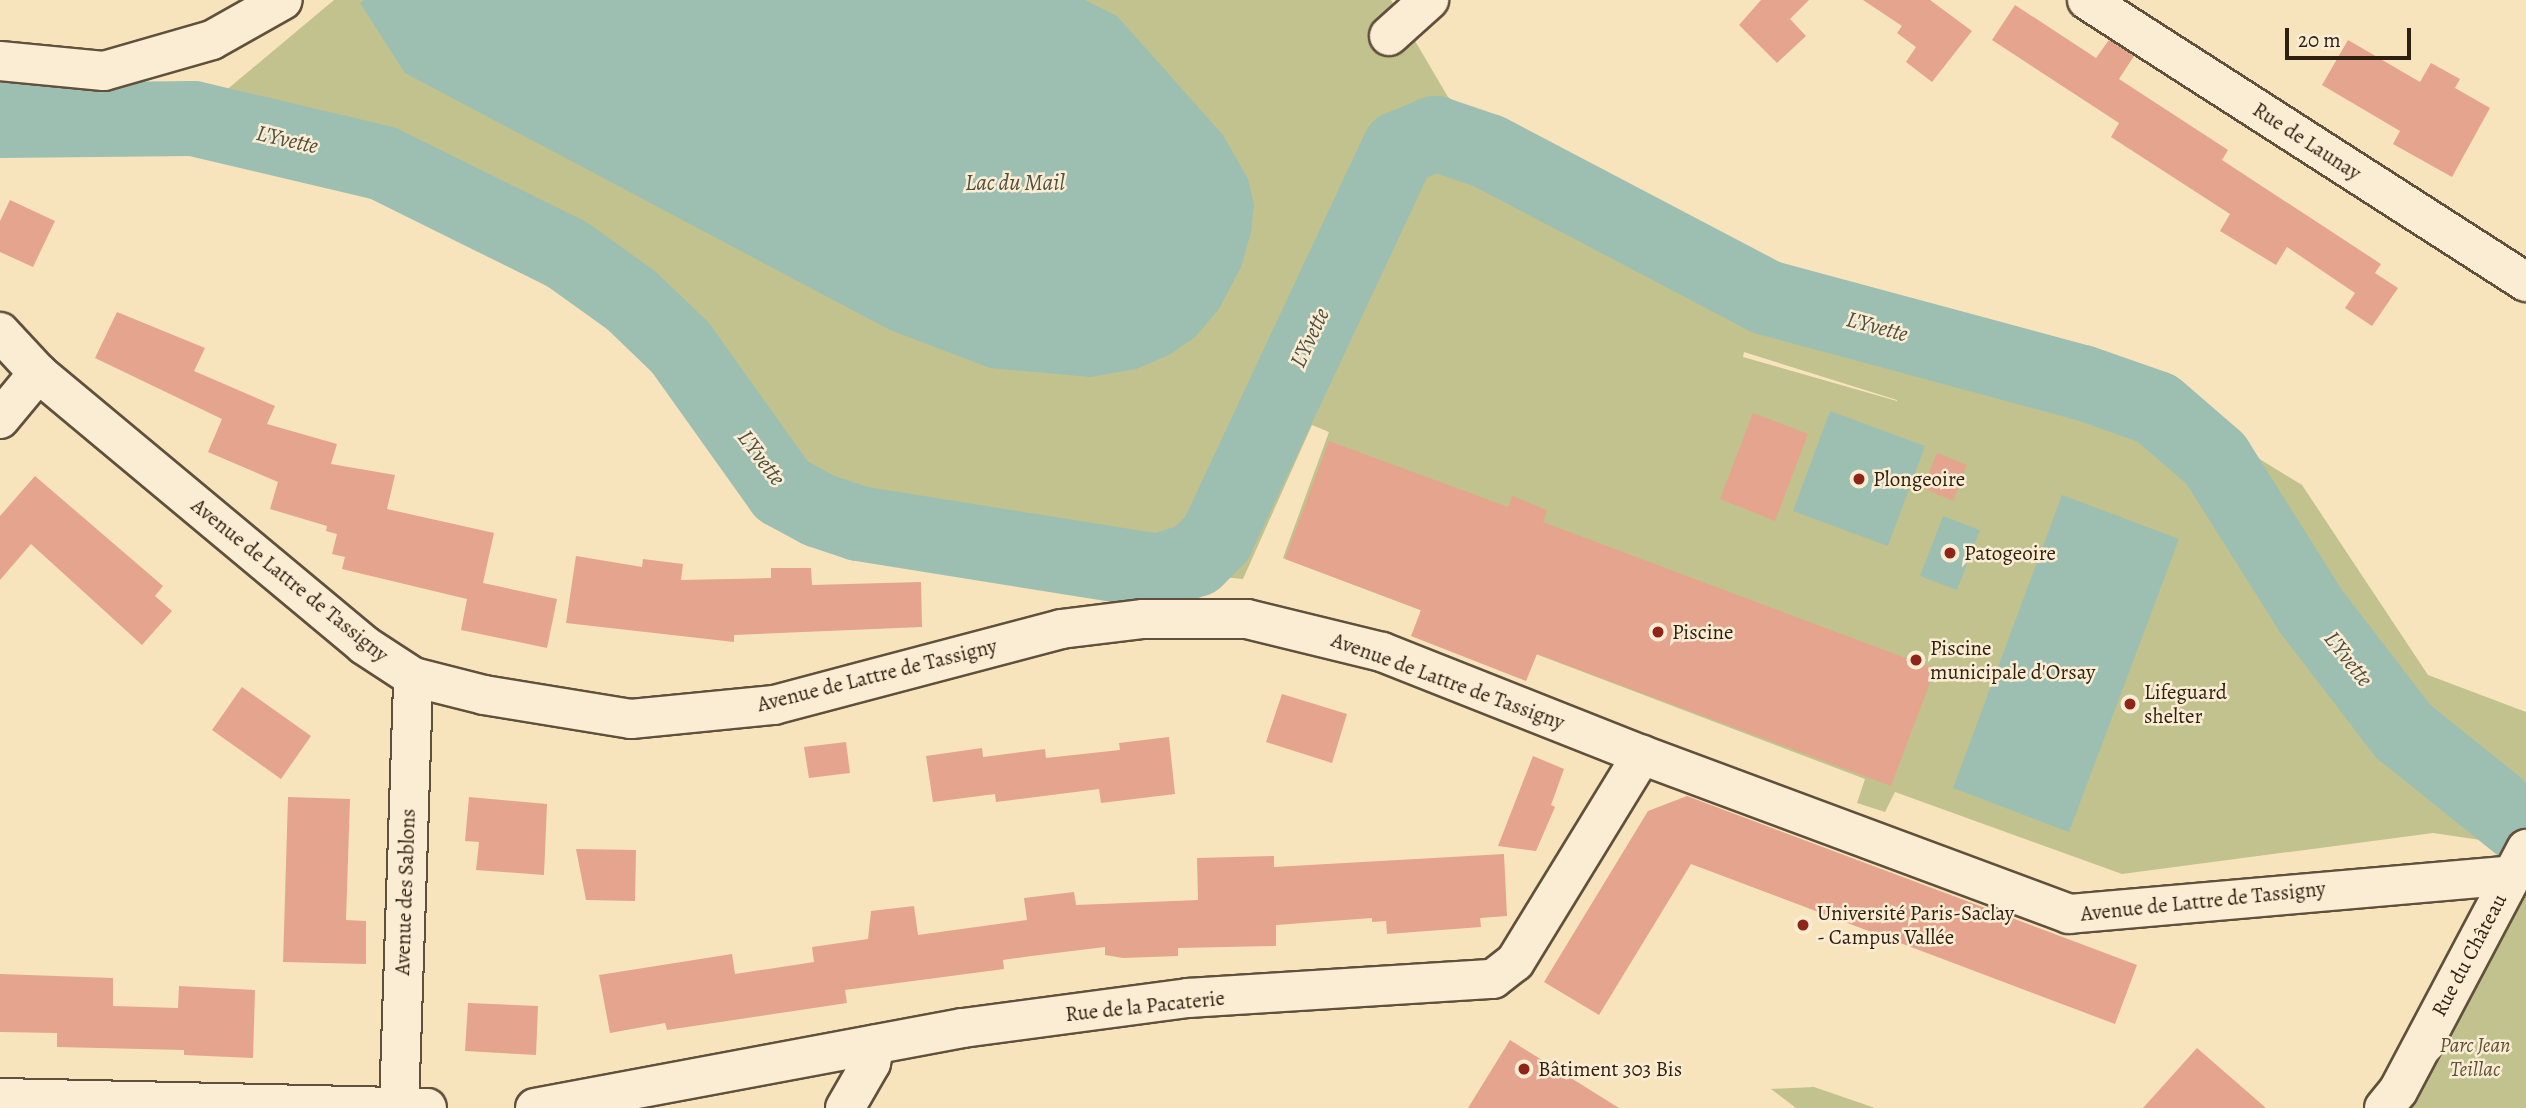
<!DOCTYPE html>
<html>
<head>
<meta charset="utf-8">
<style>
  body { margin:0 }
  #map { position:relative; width:2526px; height:1108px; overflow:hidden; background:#f7e4bd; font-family:Alegreya,serif }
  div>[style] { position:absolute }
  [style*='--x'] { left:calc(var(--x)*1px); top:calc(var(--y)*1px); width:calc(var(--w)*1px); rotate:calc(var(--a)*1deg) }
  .green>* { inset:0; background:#c1c28e }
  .water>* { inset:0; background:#9dbfb1 }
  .river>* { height:75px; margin:-37.5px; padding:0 37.5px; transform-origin:37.5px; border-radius:37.5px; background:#9dbfb1 }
  .building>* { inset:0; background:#e5a48d }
  .roads { filter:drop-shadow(2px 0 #61503b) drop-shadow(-2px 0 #61503b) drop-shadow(0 2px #61503b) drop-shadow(0 -2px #61503b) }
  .minor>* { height:38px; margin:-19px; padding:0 19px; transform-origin:19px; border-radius:19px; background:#faedd4 }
  .dots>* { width:19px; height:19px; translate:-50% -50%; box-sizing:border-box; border:4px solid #faedd4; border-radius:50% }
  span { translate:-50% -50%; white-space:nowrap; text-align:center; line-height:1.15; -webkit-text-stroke:5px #faedd4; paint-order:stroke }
  .street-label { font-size:21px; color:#2f1f10 }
  .poi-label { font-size:21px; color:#2f1f10 }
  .left { translate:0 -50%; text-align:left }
  .park-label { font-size:21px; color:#5b5036; font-style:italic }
  .water-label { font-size:23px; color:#504f40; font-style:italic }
  .scale { position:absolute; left:2285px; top:28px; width:126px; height:32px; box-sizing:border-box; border:4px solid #2f1f10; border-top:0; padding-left:9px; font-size:21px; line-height:24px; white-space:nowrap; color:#2f1f10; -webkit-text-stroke:5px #faedd4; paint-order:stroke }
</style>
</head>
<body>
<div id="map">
  <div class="green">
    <div style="clip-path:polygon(evenodd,334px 0,1391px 0,1448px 97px,1549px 174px,1768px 279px,2004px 341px,2162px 399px,2302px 485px,2428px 675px,2526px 712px,2526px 780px,2501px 843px,2433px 833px,2122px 874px,1895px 792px,1885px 812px,1857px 803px,1865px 779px,1283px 558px,1329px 432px,1312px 425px,1243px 579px,1158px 571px,819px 510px,745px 442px,680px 347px,567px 254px,383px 163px,193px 118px,334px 0,1744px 352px,1897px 400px,1897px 401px,1743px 357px,1744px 352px)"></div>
    <div style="clip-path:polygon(2526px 872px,2526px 1108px,2393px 1108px)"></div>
    <div style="clip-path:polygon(1814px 1087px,1875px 1108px,1796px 1108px,1771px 1089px)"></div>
  </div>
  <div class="water">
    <div style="clip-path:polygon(364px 0,1085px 0,1117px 16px,1223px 135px,1248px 179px,1254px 205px,1251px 232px,1241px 267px,1219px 309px,1195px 337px,1169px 355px,1136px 369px,1090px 377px,990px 368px,890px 330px,405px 73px,360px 3px)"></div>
    <div style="clip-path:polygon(46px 96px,53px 135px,0 140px,0 100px)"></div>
    <div style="clip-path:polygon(1830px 411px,1925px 446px,1888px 546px,1793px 511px)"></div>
    <div style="clip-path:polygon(2062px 495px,2179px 539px,2069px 832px,1953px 788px)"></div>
    <div style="clip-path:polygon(1943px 516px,1980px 530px,1957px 590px,1920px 576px)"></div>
  </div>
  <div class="river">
    <div style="--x:0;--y:120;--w:193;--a:-0.6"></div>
    <div style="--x:193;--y:118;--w:195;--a:13.3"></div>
    <div style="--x:383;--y:163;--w:205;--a:26.3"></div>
    <div style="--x:567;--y:254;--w:79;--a:35.7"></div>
    <div style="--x:631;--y:300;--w:68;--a:43.8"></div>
    <div style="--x:680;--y:347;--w:176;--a:54.5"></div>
    <div style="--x:782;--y:490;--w:42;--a:28.4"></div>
    <div style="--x:819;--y:510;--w:41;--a:18.4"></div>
    <div style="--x:858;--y:523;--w:304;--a:9.1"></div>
    <div style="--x:1158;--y:571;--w:39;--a:-18"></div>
    <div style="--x:1195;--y:559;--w:30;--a:-45"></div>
    <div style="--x:1216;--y:538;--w:431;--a:-64.9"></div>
    <div style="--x:1399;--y:148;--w:39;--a:-23"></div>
    <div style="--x:1435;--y:133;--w:56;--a:18.8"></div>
    <div style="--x:1488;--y:151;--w:314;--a:27.7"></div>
    <div style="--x:1766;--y:297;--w:327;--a:15.1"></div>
    <div style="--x:2082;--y:382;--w:78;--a:19.4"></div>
    <div style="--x:2156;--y:408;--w:78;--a:40.8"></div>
    <div style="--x:2215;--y:459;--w:178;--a:57.8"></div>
    <div style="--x:2310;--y:610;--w:153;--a:52.5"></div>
    <div style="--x:2403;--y:731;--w:158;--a:38.8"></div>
  </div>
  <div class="building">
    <div style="clip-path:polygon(1761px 0,1809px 0,1790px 19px,1806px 36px,1777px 63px,1739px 25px)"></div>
    <div style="clip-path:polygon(1863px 0,1930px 0,1972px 31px,1932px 82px,1906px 62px,1916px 47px,1897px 33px,1902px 26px)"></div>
    <div style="clip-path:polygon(2015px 5px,2096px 58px,2109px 40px,2134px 56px,2119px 79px,2228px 150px,2222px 160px,2381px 264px,2375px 273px,2398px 288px,2372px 326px,2345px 308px,2355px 293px,2287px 247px,2276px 265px,2220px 231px,2230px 214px,2111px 137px,2119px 123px,1992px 40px)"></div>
    <div style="clip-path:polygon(2348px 40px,2420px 82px,2431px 63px,2460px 79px,2455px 88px,2490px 108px,2452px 177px,2393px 144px,2400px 131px,2322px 85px)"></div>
    <div style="clip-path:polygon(10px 200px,55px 221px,33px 267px,0 252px,0 221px)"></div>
    <div style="clip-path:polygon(117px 312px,205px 348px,194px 371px,275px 406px,267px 424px,337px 444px,331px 464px,395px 475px,387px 509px,494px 533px,483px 583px,557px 599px,547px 648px,461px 630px,467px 599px,342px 569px,345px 557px,332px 554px,337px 534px,326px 531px,327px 526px,270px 509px,278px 482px,208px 452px,222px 419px,95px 358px)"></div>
    <div style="clip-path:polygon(1753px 413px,1808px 434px,1775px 521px,1720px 499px)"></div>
    <div style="clip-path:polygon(1329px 441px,1508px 507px,1512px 496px,1547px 510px,1543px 522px,1935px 669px,1891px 786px,1537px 654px,1526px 681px,1411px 636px,1421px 610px,1285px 559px)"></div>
    <div style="clip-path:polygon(1937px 453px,1967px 465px,1953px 501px,1923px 488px)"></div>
    <div style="clip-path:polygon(35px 476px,163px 586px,155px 596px,172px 611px,142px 645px,31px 544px,0 580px,0 516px)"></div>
    <div style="clip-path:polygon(576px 556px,642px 567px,643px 559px,683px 564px,681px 580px,771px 578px,771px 568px,811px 568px,812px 585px,921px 582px,922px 627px,734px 635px,734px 642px,566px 623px)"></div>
    <div style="clip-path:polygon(242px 687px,311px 736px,281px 779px,212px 730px)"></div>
    <div style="clip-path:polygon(1282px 694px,1347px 714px,1332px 763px,1266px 742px)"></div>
    <div style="clip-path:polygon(1169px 737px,1175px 794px,1101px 803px,1099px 789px,996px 802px,995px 794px,933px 802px,926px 756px,982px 748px,983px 757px,1045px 749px,1046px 758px,1120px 750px,1119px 743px)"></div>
    <div style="clip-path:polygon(846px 742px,850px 773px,809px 778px,804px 747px)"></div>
    <div style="clip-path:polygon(1533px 756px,1564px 769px,1551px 805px,1555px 807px,1536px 851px,1498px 846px)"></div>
    <div style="clip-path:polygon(1687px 796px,2137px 965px,2115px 1024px,1691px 864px,1599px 1015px,1544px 982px,1648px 811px)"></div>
    <div style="clip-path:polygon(288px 797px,350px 799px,346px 920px,366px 921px,366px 964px,283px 962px)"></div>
    <div style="clip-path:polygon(469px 797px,547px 804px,544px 875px,476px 870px,479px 842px,465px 841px)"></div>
    <div style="clip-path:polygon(576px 849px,636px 850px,635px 901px,586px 900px)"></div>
    <div style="clip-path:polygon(1504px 854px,1507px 916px,1480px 918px,1481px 927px,1387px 934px,1386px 921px,1372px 922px,1372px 918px,1276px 925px,1276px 946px,1178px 948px,1178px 956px,1123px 958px,1105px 955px,1105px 947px,1031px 956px,1003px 960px,1004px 969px,845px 990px,847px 1003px,667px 1030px,665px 1023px,610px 1033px,599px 975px,732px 954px,735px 974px,814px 962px,812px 947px,868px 939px,871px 911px,914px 906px,918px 935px,1027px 920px,1024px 898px,1074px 892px,1076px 905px,1198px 900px,1197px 858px,1274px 856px,1274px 867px)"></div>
    <div style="clip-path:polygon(0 974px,113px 978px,113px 1006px,178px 1008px,179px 986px,255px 990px,253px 1058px,184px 1055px,184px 1050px,57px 1047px,57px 1033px,0 1032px)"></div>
    <div style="clip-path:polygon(468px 1003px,538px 1006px,536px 1055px,465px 1051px)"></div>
    <div style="clip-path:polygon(1510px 1040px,1619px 1108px,1468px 1108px)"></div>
    <div style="clip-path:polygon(2197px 1048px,2266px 1108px,2143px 1108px)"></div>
  </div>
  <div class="roads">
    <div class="minor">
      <div style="--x:2087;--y:0;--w:522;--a:32.72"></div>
      <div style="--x:1389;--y:36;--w:54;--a:-42"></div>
      <div style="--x:0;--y:61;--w:104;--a:5.5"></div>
      <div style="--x:104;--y:71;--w:112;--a:-16"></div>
      <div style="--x:212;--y:40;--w:81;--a:-29.4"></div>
      <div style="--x:0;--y:332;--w:56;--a:47.2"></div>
      <div style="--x:38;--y:373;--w:425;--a:39.8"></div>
      <div style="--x:364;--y:645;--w:59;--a:33.1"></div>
      <div style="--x:413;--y:677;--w:73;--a:14.2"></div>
      <div style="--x:484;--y:695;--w:149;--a:9.3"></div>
      <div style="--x:631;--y:719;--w:144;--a:-5.6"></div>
      <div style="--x:774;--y:705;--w:297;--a:-14.8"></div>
      <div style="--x:1061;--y:629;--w:83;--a:-7"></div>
      <div style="--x:1143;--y:619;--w:104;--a:0"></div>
      <div style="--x:1247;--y:619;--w:139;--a:13.7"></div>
      <div style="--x:1382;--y:652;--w:280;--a:21.6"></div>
      <div style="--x:1642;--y:755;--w:456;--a:20.4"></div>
      <div style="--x:2069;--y:914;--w:444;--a:-5"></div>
      <div style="--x:0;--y:419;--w:60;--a:-50.4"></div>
      <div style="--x:0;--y:1098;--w:427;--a:1.3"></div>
      <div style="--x:399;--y:1107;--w:430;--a:-88.1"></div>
      <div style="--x:535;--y:1108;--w:435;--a:-10.6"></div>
      <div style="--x:963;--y:1028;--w:227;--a:-7.6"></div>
      <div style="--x:1188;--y:998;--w:306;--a:-3.6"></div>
      <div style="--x:1493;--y:979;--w:28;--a:-38"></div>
      <div style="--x:1515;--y:962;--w:243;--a:-58.5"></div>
      <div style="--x:845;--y:1108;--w:52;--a:-60"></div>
      <div style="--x:871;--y:1063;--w:19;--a:-78"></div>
      <div style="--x:2384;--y:1108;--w:22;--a:-51"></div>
      <div style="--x:2398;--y:1091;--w:274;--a:-62.1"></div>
    </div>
  </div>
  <div class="dots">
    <div style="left:1859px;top:479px;background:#8f2418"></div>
    <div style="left:1950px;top:553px;background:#8f2418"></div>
    <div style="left:1658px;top:632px;background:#8f2418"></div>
    <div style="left:1916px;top:660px;background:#8f2418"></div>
    <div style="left:2130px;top:704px;background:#8f2418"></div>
    <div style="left:1803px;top:925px;background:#8f2418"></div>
    <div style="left:1524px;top:1069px;background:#8f2418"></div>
  </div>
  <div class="street-label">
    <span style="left:2307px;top:141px;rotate:33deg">Rue de Launay</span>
    <span style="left:290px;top:580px;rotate:39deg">Avenue de Lattre de Tassigny</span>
    <span style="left:877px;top:675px;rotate:-14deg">Avenue de Lattre de Tassigny</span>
    <span style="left:1448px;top:681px;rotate:20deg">Avenue de Lattre de Tassigny</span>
    <span style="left:405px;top:892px;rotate:-88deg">Avenue des Sablons</span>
    <span style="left:2203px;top:901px;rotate:-6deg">Avenue de Lattre de Tassigny</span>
    <span style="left:2469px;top:955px;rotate:-62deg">Rue du Château</span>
    <span style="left:1145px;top:1006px;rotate:-6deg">Rue de la Pacaterie</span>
  </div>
  <div class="poi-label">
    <span class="left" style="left:1873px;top:479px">Plongeoire</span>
    <span class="left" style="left:1964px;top:553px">Patogeoire</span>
    <span class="left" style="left:1672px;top:632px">Piscine</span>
    <span class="left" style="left:1930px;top:660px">Piscine<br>municipale d'Orsay</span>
    <span class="left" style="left:2144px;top:704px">Lifeguard<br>shelter</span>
    <span class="left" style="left:1817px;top:925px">Université Paris-Saclay<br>- Campus Vallée</span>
    <span class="left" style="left:1538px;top:1069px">Bâtiment 303 Bis</span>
  </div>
  <div class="park-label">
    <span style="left:2475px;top:1057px">Parc Jean<br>Teillac</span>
  </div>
  <div class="water-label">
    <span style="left:287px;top:140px;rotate:13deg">L'Yvette</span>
    <span style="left:1015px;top:183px">Lac du Mail</span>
    <span style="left:1877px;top:327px;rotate:15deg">L'Yvette</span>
    <span style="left:1310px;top:338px;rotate:-65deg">L'Yvette</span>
    <span style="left:761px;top:458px;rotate:53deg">L'Yvette</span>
    <span style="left:2348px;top:659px;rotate:52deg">L'Yvette</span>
  </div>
  <div class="scale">20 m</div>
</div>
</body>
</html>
